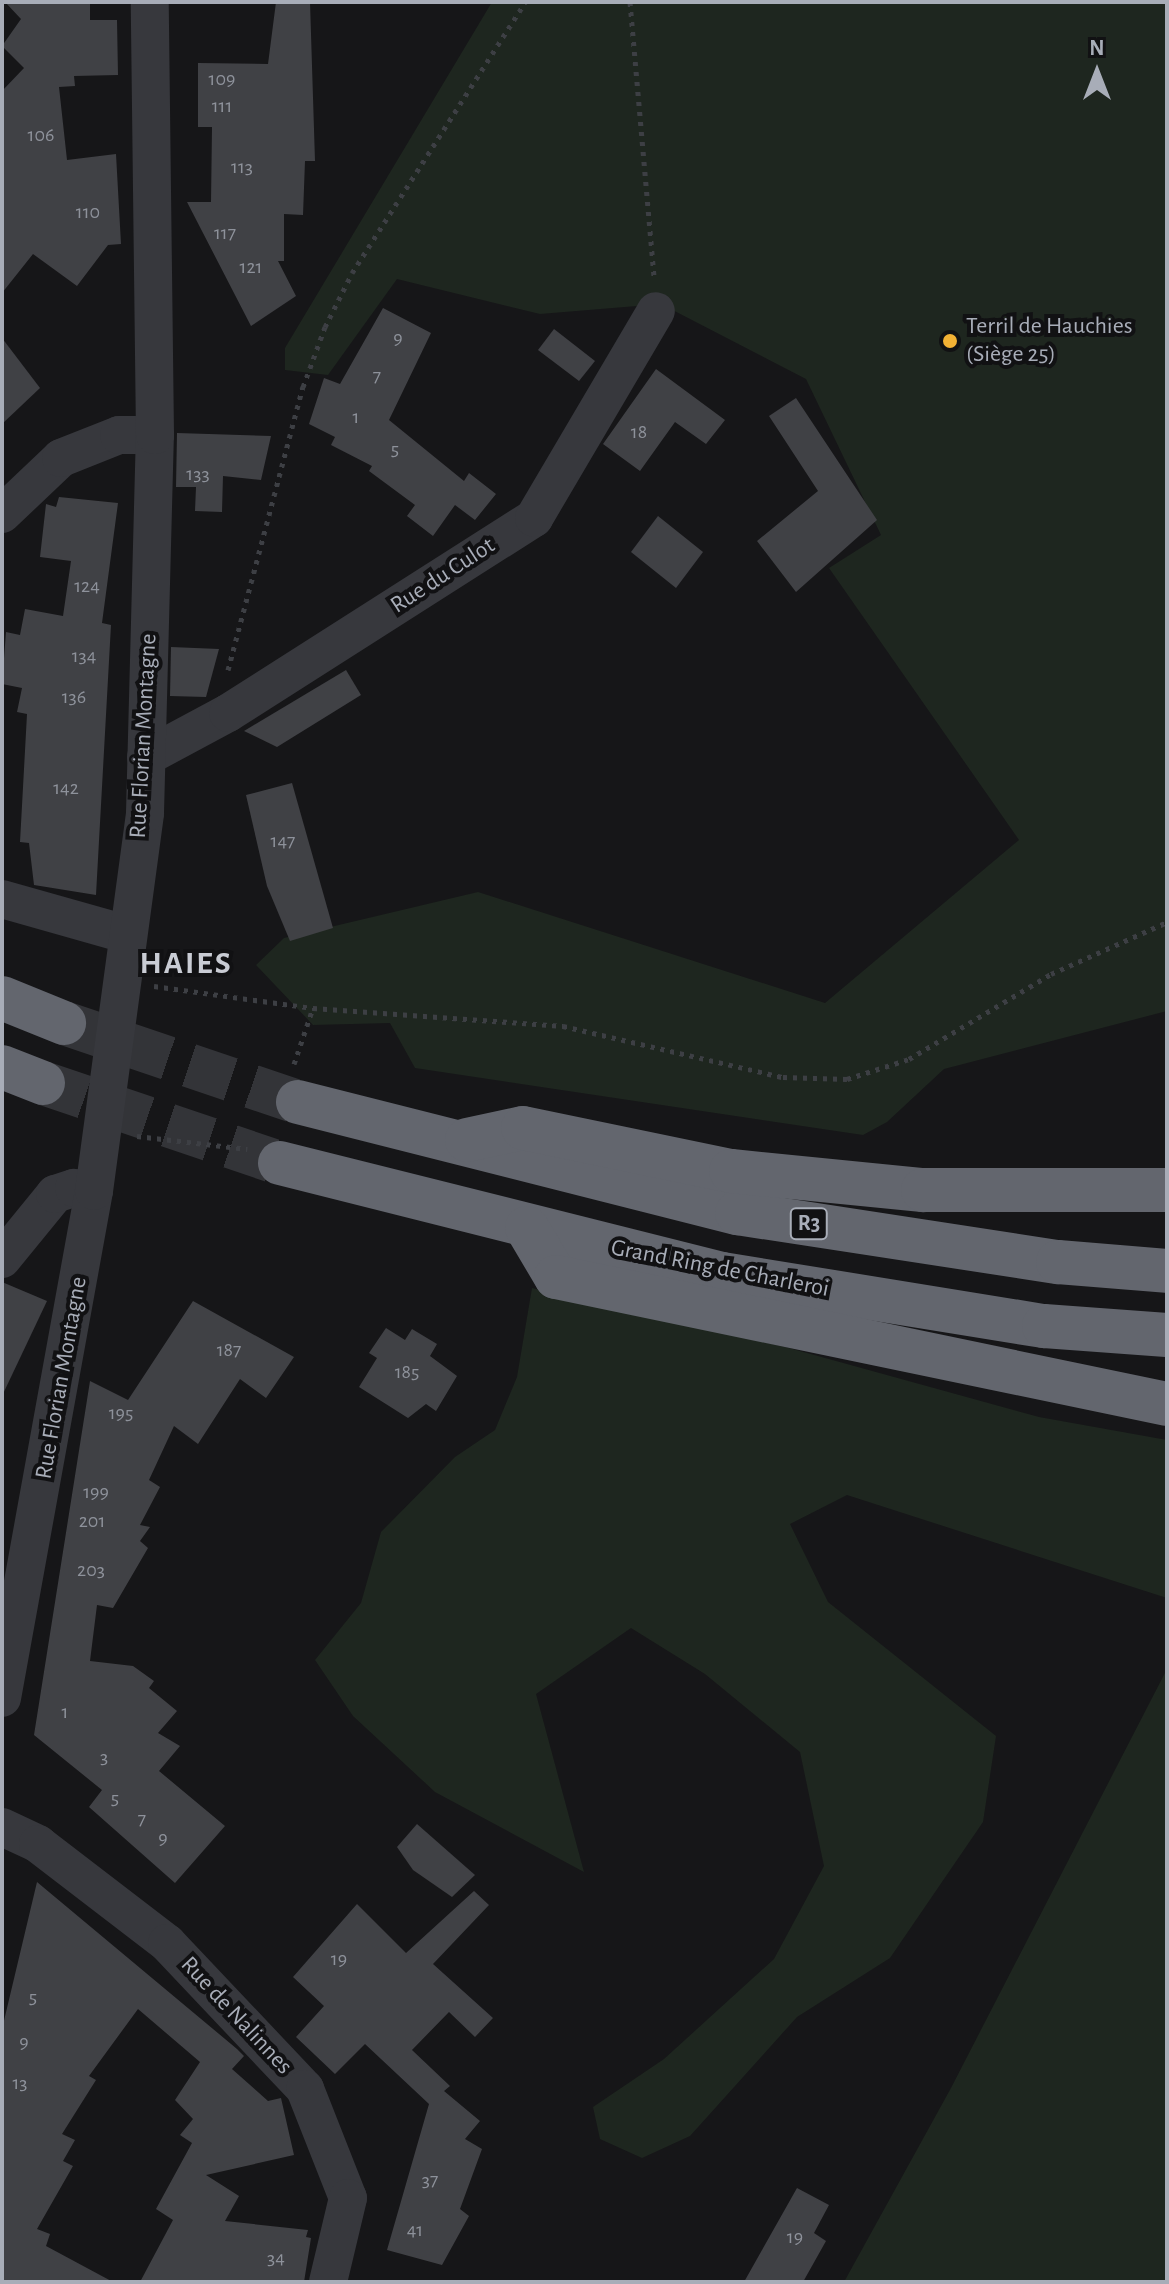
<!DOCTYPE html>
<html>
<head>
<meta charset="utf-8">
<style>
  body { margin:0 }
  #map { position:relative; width:1169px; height:2284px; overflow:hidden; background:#161618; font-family:"Alegreya Sans",sans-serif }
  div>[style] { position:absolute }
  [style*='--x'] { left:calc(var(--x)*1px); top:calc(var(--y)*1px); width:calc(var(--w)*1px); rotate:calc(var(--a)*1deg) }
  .green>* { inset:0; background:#1e261f }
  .building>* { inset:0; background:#404145 }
  .motorway-tunnel>* { height:44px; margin-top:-22px; transform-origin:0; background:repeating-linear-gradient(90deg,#333438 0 44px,transparent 0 66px) }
  .path>* { height:5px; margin-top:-2.5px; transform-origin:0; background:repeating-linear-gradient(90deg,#3d3f44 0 4px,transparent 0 10px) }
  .minor>* { height:38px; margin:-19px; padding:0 19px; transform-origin:19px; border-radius:19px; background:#37383d }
  .motorway>* { height:44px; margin:-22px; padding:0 22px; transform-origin:22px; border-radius:22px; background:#63666e }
  .dots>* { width:22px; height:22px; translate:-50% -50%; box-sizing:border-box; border:4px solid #111113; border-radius:50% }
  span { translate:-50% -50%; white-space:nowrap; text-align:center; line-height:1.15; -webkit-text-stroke:8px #111113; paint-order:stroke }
  .number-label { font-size:20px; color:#8e929b }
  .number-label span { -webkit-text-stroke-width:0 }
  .shield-label span { padding:2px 6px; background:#111113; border:2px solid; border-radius:6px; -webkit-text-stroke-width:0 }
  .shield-label { font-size:22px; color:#a8adb8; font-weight:700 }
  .poi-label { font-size:24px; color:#a8adb8 }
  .left { translate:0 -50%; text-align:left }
  .street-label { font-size:24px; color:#a8adb8 }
  .district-label { font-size:32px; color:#c9ccd4; font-weight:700; letter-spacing:2px }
  .frame { position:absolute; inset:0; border:4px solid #a8adb8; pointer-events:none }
  .north { position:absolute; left:1057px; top:32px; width:80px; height:80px; -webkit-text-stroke:6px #111113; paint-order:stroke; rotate:0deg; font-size:22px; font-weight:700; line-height:32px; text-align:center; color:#a8adb8 }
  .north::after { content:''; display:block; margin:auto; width:28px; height:36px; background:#a8adb8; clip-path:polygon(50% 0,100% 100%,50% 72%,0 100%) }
</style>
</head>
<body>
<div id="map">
  <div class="green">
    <div style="clip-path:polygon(492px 2px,1167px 2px,1167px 1011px,944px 1069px,887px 1122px,863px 1135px,415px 1068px,390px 1023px,313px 1025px,256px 965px,284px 938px,478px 892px,825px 1003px,1019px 840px,829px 568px,881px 535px,806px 379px,661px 304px,540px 314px,397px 279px,328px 375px,285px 370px,285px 348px)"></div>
    <div style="clip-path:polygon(532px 1288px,789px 1348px,1039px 1417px,1167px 1440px,1167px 1598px,847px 1495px,790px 1524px,828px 1602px,996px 1736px,983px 1822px,890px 1958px,797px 2017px,690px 2136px,642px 2158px,600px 2139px,593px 2107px,664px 2059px,774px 1959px,824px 1866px,800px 1752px,705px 1674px,631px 1628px,536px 1694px,584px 1872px,435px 1792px,353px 1716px,315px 1660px,361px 1603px,381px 1532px,455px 1457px,495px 1430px,517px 1377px)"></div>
    <div style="clip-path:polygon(1167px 1669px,1167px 2282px,844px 2282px,951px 2088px)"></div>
  </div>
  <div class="building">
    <div style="clip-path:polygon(5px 2px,90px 2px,90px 20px,117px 20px,118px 75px,74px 76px,75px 86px,59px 87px,67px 160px,116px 154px,121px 244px,108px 245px,77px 286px,33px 254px,2px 293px,2px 91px,24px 68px,2px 46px,21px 19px)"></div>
    <div style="clip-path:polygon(276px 2px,310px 2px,315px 161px,305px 161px,303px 215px,284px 214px,284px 261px,278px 261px,296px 296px,251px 326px,187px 202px,211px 202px,212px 127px,198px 127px,198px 63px,268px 64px)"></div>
    <div style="clip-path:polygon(383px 308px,431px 333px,389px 420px,464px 481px,469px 473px,496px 494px,475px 520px,455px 505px,433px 536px,407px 516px,415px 505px,369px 471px,372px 466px,331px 445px,335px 437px,309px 424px,324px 378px,340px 384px)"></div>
    <div style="clip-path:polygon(554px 329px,595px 361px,579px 381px,538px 350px)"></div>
    <div style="clip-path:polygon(2px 338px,40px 388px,2px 424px)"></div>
    <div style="clip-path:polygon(656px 369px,725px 420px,706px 444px,675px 422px,640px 471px,603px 444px)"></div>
    <div style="clip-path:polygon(796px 398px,877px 520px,796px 592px,757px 541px,818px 491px,769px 416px)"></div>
    <div style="clip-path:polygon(177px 433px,271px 436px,261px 480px,223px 476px,222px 512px,195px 511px,196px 487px,176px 487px)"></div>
    <div style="clip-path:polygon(59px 497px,118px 503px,102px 623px,111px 625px,96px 895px,34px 885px,29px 843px,20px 842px,27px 714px,17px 712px,22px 688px,2px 684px,6px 632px,20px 635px,25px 609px,63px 616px,71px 561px,40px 557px,46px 504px,56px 507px)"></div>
    <div style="clip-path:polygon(658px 516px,703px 552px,676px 588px,631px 552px)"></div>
    <div style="clip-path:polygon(171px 647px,219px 649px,206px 697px,170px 696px)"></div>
    <div style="clip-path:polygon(346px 670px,361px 695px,277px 747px,244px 731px)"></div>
    <div style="clip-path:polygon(292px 783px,333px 928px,290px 941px,267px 886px,246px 795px)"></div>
    <div style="clip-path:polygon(2px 1282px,47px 1301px,2px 1396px)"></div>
    <div style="clip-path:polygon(193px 1301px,294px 1357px,266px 1398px,240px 1379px,198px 1444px,174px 1426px,149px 1480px,160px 1487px,140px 1525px,150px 1527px,140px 1541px,148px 1548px,113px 1608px,97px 1605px,90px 1661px,133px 1666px,154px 1681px,149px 1688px,177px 1711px,158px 1733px,180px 1746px,159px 1771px,225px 1826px,175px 1883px,89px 1807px,102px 1790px,34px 1735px,90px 1381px,128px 1400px)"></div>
    <div style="clip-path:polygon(386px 1328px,405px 1340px,412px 1329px,437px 1344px,430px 1356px,457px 1376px,436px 1411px,426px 1404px,408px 1418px,359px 1387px,377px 1358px,369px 1353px)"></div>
    <div style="clip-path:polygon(417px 1824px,475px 1875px,452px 1897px,413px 1870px,397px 1847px)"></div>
    <div style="clip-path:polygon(37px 1882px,237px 2049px,244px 2056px,232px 2069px,268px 2101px,281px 2098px,294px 2155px,206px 2175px,239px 2196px,225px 2221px,308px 2230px,306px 2237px,311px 2238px,304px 2282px,140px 2282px,173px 2220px,156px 2209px,192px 2143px,180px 2135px,193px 2119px,175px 2100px,200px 2062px,138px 2009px,89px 2076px,96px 2080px,62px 2134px,75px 2140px,63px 2161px,73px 2166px,37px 2229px,50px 2234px,46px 2246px,113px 2282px,2px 2282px,2px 2029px)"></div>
    <div style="clip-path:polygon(474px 1891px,489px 1905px,433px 1964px,493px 2018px,475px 2037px,449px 2012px,412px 2050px,450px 2086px,444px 2091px,480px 2121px,465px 2139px,482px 2149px,460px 2209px,469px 2216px,442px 2265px,387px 2250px,429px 2104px,365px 2044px,335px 2074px,315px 2055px,296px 2037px,324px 2006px,293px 1977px,357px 1904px,406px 1953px)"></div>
    <div style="clip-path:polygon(797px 2188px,829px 2205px,814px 2233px,826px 2241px,803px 2282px,744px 2282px)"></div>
  </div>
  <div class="motorway-tunnel">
    <div style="--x:64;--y:1023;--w:247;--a:18.7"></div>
    <div style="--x:43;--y:1083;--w:250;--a:18.7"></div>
  </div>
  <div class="path">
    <div style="--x:630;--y:2;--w:277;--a:85"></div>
    <div style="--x:228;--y:670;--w:293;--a:-75.2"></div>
    <div style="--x:303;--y:387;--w:64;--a:-69.9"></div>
    <div style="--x:325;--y:327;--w:60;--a:-63.4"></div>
    <div style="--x:352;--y:273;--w:322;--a:-57.4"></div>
    <div style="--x:154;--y:986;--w:161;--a:7.9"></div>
    <div style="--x:313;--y:1008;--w:251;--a:4.1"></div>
    <div style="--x:563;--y:1026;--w:226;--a:13.1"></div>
    <div style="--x:783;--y:1077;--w:64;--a:1.8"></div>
    <div style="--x:847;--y:1079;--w:65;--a:-17.9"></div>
    <div style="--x:909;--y:1059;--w:165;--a:-30.9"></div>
    <div style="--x:1051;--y:974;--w:127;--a:-24.1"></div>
    <div style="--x:294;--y:1064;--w:59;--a:-71.3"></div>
    <div style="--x:137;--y:1136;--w:111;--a:6.7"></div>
  </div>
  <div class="minor">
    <div style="--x:2;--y:514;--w:81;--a:-43.5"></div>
    <div style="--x:61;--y:458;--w:62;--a:-21.6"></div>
    <div style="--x:119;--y:435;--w:36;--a:0"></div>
    <div style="--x:146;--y:757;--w:93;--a:-28.2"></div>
    <div style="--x:228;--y:713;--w:363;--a:-32.5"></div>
    <div style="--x:534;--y:518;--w:240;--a:-59.5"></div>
    <div style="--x:2;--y:899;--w:129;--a:15.8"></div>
    <div style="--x:2;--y:1259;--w:84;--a:-50.8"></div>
    <div style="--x:55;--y:1194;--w:20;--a:-18"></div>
    <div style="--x:74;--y:1188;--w:20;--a:9"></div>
    <div style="--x:2;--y:1698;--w:515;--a:-79.72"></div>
    <div style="--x:94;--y:1191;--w:381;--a:-82.3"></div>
    <div style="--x:145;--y:813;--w:378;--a:-88.5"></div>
    <div style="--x:155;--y:435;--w:433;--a:-90.7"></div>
    <div style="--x:2;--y:1827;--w:40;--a:25"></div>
    <div style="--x:38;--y:1844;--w:163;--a:37.5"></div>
    <div style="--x:167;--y:1943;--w:201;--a:46.6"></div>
    <div style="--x:305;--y:2089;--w:117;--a:68.5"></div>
    <div style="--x:348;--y:2198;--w:86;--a:103.4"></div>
  </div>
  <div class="motorway">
    <div style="--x:2;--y:998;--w:67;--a:22"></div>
    <div style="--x:2;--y:1067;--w:44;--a:21.3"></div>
    <div style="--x:298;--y:1102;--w:453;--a:14.2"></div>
    <div style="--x:737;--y:1213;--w:325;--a:8.7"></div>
    <div style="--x:1058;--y:1262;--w:109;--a:4.7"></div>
    <div style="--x:467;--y:1140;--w:57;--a:-12.1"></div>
    <div style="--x:523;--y:1128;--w:212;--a:11.7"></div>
    <div style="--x:731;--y:1171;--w:193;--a:5.7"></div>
    <div style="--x:923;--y:1190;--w:244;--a:0"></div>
    <div style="--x:280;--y:1163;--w:456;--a:14.1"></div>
    <div style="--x:722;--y:1274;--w:326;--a:9.2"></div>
    <div style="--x:1044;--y:1326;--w:123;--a:4.2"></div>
    <div style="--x:527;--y:1228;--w:57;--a:59.4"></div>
    <div style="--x:556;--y:1277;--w:624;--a:11.74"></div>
  </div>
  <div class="dots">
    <div style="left:950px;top:341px;background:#f2b134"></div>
  </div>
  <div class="number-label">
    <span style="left:222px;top:79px">109</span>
    <span style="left:222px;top:106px">111</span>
    <span style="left:41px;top:135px">106</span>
    <span style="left:242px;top:167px">113</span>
    <span style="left:88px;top:212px">110</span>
    <span style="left:225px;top:233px">117</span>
    <span style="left:251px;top:267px">121</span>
    <span style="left:398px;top:338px">9</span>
    <span style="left:377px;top:376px">7</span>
    <span style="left:356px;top:417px">1</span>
    <span style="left:639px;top:432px">18</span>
    <span style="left:395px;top:449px">5</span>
    <span style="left:198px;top:474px">133</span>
    <span style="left:87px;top:586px">124</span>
    <span style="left:84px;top:656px">134</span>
    <span style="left:74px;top:697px">136</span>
    <span style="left:66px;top:788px">142</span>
    <span style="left:283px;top:841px">147</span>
    <span style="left:229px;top:1350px">187</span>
    <span style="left:407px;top:1372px">185</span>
    <span style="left:121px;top:1413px">195</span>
    <span style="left:96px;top:1492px">199</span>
    <span style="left:92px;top:1521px">201</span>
    <span style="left:91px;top:1570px">203</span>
    <span style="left:65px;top:1712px">1</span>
    <span style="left:104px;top:1757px">3</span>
    <span style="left:115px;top:1798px">5</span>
    <span style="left:142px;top:1819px">7</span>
    <span style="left:163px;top:1838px">9</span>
    <span style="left:339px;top:1959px">19</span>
    <span style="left:33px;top:1997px">5</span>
    <span style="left:24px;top:2042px">9</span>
    <span style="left:20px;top:2083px">13</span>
    <span style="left:430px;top:2180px">37</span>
    <span style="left:415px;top:2230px">41</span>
    <span style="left:795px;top:2237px">19</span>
    <span style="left:276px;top:2258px">34</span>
  </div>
  <div class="shield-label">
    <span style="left:809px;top:1224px">R3</span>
  </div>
  <div class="poi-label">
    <span class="left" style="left:966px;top:341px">Terril de Hauchies<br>(Siège 25)</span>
  </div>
  <div class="street-label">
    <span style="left:443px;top:576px;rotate:-33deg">Rue du Culot</span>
    <span style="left:144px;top:736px;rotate:-87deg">Rue Florian Montagne</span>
    <span style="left:720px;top:1269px;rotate:11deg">Grand Ring de Charleroi</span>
    <span style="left:62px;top:1378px;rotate:-80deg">Rue Florian Montagne</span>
    <span style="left:236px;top:2016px;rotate:47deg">Rue de Nalinnes</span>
  </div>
  <div class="district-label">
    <span style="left:186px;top:963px">HAIES</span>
  </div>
  <div class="frame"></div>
  <div class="north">N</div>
</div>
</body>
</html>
